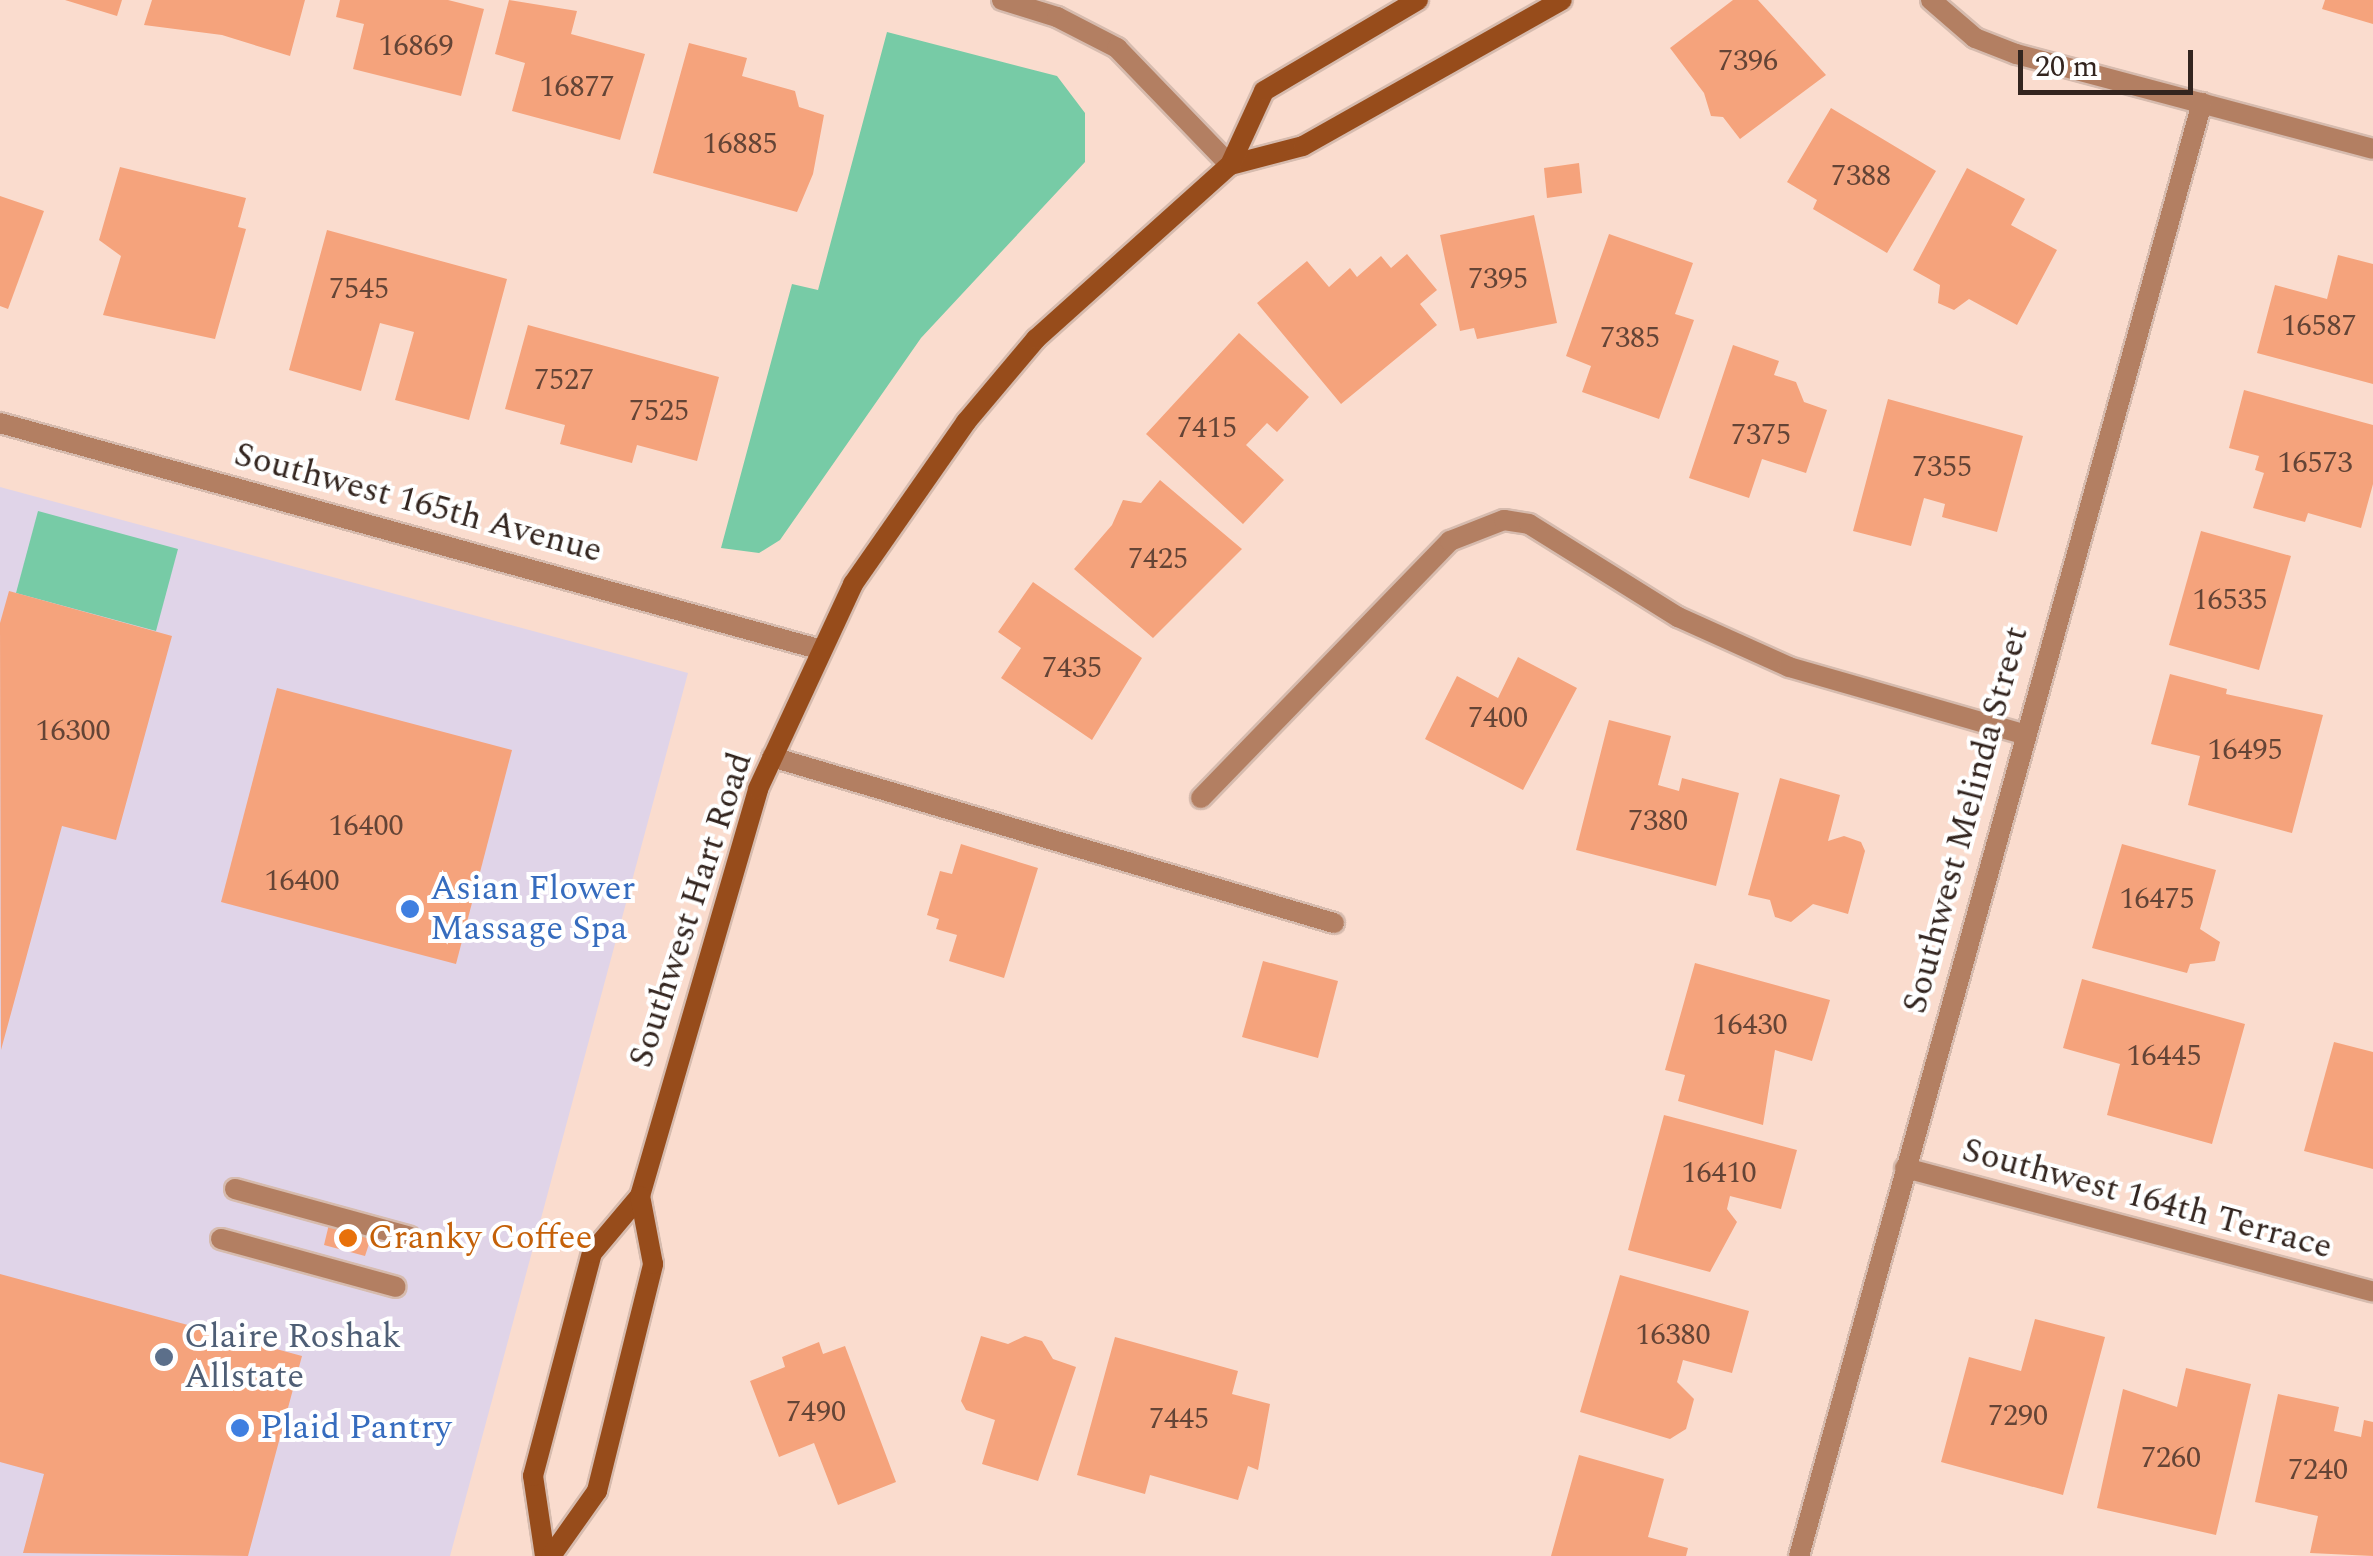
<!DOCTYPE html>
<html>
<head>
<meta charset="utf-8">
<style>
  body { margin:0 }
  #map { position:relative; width:2373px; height:1556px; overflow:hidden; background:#fadcce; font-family:Spectral,serif }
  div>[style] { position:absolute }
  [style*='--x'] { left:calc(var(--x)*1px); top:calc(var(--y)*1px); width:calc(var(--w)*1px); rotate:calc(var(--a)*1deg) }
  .commercial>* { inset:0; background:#e0d4e8 }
  .green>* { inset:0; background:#77cba6 }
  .building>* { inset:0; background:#f5a37c }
  .roads { filter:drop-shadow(2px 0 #d6bbae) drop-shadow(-2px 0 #d6bbae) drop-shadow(0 2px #d6bbae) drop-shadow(0 -2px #d6bbae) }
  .service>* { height:20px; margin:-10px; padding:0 10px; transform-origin:10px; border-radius:10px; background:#b37f62 }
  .minor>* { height:20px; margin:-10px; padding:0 10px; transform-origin:10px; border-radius:10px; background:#b37f62 }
  .secondary>* { height:20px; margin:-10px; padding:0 10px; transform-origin:10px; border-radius:10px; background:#974c1b }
  .dots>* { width:28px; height:28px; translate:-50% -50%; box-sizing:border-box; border:5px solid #fff; border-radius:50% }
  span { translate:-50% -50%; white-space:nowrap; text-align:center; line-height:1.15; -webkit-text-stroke:8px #fff; paint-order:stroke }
  .number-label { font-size:30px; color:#644436 }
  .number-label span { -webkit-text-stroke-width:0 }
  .street-label { font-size:35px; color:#33251f }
  .shop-label { font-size:35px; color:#366cbe }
  .left { translate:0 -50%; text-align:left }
  .food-label { font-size:35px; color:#c56008 }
  .service-label { font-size:35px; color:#4e5e75 }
  .scale { position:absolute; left:2018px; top:50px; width:175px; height:45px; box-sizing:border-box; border:5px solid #33251f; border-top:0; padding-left:12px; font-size:30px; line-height:35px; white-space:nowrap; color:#33251f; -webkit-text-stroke:8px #fff; paint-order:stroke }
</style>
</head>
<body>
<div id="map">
  <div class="commercial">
    <div style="clip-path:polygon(0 487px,688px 673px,450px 1556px,0 1556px)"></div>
  </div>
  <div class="green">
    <div style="clip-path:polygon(887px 32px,1057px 76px,1085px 113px,1085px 162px,921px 338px,780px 540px,759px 553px,721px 548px,792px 284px,818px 290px)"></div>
    <div style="clip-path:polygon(38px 511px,178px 549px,156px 631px,16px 593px)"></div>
  </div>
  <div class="building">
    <div style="clip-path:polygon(65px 0,122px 0,117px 16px)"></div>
    <div style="clip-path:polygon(152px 0,305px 0,290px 56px,222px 35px,144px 25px)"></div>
    <div style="clip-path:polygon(340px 0,448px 0,484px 9px,461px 96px,353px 69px,364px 24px,336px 17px)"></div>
    <div style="clip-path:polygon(509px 0,577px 11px,571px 34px,645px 54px,620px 140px,512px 111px,525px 63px,495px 54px)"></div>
    <div style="clip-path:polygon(1733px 0,1758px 0,1826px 75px,1740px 139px,1723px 117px,1711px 116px,1704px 93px,1670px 48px)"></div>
    <div style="clip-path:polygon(2325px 0,2373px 0,2373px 24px,2322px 9px)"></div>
    <div style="clip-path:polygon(689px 43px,747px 58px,742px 76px,795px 91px,799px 107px,824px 115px,813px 174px,797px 212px,653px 173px)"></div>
    <div style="clip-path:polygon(1831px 108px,1936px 171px,1887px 253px,1813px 209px,1817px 200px,1787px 182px)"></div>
    <div style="clip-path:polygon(1579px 163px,1582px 193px,1547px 198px,1544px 168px)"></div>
    <div style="clip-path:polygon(120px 167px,246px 198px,238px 227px,246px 229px,215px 339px,103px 315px,121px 256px,99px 240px)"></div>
    <div style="clip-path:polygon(1967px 168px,2025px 199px,2011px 225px,2057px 250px,2017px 325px,1969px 299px,1954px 310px,1938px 303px,1940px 285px,1913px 270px)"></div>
    <div style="clip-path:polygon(0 196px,44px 211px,8px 309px,0 306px)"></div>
    <div style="clip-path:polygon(1534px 215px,1557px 323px,1477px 339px,1474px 328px,1460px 331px,1440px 235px)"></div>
    <div style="clip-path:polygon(327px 230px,507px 279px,469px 420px,395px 400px,414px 332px,380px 323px,361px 391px,289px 370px)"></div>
    <div style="clip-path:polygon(1609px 234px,1693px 263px,1675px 314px,1694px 320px,1659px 419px,1582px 392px,1591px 366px,1566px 356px)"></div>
    <div style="clip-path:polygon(1407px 254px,1437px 290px,1420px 304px,1437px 325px,1341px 404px,1257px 303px,1307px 261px,1329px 287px,1350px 268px,1357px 277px,1381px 256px,1391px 268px)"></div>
    <div style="clip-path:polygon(2338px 255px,2373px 264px,2373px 384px,2257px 353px,2275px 285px,2327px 299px)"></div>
    <div style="clip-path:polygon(528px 325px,719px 377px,697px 461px,637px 445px,632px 463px,560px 444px,565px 425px,505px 409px)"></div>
    <div style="clip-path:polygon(1239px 333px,1309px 397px,1277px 432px,1267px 423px,1246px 445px,1284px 480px,1243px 524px,1146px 434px)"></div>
    <div style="clip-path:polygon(1733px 345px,1779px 361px,1774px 375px,1796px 382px,1804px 402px,1827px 410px,1806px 473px,1762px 459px,1749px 498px,1689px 478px)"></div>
    <div style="clip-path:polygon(2244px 390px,2373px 425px,2373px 484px,2361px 528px,2308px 513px,2305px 522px,2253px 508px,2264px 473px,2255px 470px,2259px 456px,2229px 448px)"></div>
    <div style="clip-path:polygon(1888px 399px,2023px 436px,1997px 532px,1942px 517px,1945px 504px,1924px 498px,1911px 546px,1853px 531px)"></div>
    <div style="clip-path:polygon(1160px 480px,1242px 549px,1153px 638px,1074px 569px,1112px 525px,1123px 500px,1141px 503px)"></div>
    <div style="clip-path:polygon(2201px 531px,2291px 556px,2259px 670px,2169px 645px)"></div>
    <div style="clip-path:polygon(1033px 582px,1142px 658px,1092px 740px,1001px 678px,1021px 648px,998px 632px)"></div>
    <div style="clip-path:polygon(9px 591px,172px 636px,116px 840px,62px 826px,1px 1050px,0 623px)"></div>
    <div style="clip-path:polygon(1518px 657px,1577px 688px,1523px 790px,1425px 739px,1457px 676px,1498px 698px)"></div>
    <div style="clip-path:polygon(2170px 674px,2227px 689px,2226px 694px,2323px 715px,2292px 833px,2188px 805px,2200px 756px,2151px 744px)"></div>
    <div style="clip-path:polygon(277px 688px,512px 750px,456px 964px,221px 902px)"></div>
    <div style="clip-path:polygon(1609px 720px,1671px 736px,1658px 785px,1679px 791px,1682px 778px,1739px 793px,1716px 886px,1576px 850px)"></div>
    <div style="clip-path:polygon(1780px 778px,1840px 795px,1828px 841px,1844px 836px,1861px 842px,1865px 851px,1848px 914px,1813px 904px,1791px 922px,1775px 917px,1770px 900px,1748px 895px)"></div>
    <div style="clip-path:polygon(961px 844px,1038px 868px,1004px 978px,949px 961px,957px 935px,936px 929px,939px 919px,927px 915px,940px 871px,952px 874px)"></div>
    <div style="clip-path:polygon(2122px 844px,2216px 870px,2200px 929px,2220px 942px,2215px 961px,2190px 964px,2187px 973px,2092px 948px)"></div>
    <div style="clip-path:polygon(1263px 961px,1338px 981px,1318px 1058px,1242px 1037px)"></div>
    <div style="clip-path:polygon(1695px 963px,1830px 1000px,1812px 1061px,1775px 1050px,1763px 1125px,1678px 1101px,1685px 1075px,1665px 1070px)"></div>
    <div style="clip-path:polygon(2082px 979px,2245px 1024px,2212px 1144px,2107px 1115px,2120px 1064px,2063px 1048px)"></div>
    <div style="clip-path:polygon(2334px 1042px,2373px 1052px,2373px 1169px,2304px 1151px)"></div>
    <div style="clip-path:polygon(1664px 1115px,1797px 1150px,1781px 1209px,1730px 1196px,1727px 1209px,1737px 1222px,1710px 1272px,1628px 1250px)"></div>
    <div style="clip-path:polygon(330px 1220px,373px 1232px,365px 1256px,324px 1245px)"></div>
    <div style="clip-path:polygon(0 1274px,302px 1356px,248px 1556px,23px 1553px,44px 1474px,0 1462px)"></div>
    <div style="clip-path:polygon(1620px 1275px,1749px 1311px,1732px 1373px,1683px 1360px,1677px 1382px,1694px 1399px,1686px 1429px,1670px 1439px,1580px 1412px)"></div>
    <div style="clip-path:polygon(2035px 1319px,2105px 1337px,2063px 1495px,1941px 1462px,1969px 1357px,2021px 1371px)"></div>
    <div style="clip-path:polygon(981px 1336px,1008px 1344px,1025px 1336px,1042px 1341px,1053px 1359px,1076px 1367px,1038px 1481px,982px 1464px,995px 1420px,966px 1410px,961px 1401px)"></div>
    <div style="clip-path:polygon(1115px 1337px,1238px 1371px,1232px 1394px,1270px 1404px,1258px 1470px,1248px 1466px,1238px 1500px,1150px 1475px,1145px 1494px,1077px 1475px)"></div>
    <div style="clip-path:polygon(819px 1342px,823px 1354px,845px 1346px,896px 1482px,838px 1505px,814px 1443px,779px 1457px,750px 1381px,785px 1367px,782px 1357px)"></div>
    <div style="clip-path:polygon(2186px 1368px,2251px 1384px,2216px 1535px,2097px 1508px,2123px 1389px,2177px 1407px)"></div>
    <div style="clip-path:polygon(2278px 1394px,2339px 1407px,2334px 1431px,2361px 1437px,2364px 1420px,2373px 1422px,2373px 1556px,2310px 1553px,2318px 1516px,2255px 1502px)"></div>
    <div style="clip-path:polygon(1579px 1455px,1664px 1479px,1648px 1537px,1688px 1548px,1686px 1556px,1551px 1556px)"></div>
  </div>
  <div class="roads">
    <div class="service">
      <div style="--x:772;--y:757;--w:586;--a:16.46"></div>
      <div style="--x:235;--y:1189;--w:181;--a:15.3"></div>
      <div style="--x:221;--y:1239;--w:181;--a:15.3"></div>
    </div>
    <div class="minor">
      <div style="--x:1002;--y:0;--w:58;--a:17.2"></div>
      <div style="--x:1057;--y:17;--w:68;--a:27.3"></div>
      <div style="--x:1117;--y:48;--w:163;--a:46"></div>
      <div style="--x:1931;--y:0;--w:58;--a:40.8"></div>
      <div style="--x:1975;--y:38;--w:44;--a:21.3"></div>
      <div style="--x:2016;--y:54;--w:369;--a:14.9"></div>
      <div style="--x:0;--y:423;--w:849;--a:15.44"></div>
      <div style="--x:1201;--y:798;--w:358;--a:-45.9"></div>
      <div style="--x:1450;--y:541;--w:58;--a:-21.3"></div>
      <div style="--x:1504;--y:520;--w:25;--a:9"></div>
      <div style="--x:1529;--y:524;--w:176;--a:32"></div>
      <div style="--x:1678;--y:617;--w:122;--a:24.2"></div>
      <div style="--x:1789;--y:667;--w:243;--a:16"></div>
      <div style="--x:1905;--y:1168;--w:484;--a:14.8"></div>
      <div style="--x:1799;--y:1556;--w:1508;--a:-74.5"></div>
    </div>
    <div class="secondary">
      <div style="--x:1230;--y:165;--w:75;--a:-14.6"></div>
      <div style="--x:1303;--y:146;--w:297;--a:-29.4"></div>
      <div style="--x:545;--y:1556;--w:81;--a:-98.5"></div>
      <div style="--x:533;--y:1476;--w:231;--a:-75.2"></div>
      <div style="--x:592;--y:1253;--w:75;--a:-49.9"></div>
      <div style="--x:640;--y:1196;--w:424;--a:-73.8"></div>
      <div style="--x:758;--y:789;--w:226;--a:-65.1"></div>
      <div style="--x:853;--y:584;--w:198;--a:-55.1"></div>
      <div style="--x:966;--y:422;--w:109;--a:-49.9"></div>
      <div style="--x:1036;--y:339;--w:261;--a:-41.9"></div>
      <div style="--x:1230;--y:165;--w:81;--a:-65.3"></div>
      <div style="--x:1264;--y:91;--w:179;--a:-30.6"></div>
      <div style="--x:551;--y:1556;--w:80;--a:-54.7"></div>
      <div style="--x:597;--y:1491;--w:234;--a:-76.1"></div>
      <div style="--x:653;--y:1264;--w:69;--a:-100.8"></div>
    </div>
  </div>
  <div class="dots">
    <div style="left:410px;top:909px;background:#3f7fe0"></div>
    <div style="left:348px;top:1238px;background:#e8710a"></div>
    <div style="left:164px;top:1357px;background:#5c6f8a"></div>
    <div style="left:240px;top:1428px;background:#3f7fe0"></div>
  </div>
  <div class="number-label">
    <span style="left:416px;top:46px">16869</span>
    <span style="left:1748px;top:61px">7396</span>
    <span style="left:577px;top:87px">16877</span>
    <span style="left:740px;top:144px">16885</span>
    <span style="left:1861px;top:176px">7388</span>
    <span style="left:1498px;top:279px">7395</span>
    <span style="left:359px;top:289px">7545</span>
    <span style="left:2319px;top:326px">16587</span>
    <span style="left:1630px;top:338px">7385</span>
    <span style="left:564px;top:380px">7527</span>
    <span style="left:659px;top:411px">7525</span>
    <span style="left:1207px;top:428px">7415</span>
    <span style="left:1761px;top:435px">7375</span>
    <span style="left:2315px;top:463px">16573</span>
    <span style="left:1942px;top:467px">7355</span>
    <span style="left:1158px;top:559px">7425</span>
    <span style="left:2230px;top:600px">16535</span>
    <span style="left:1072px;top:668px">7435</span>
    <span style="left:1498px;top:718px">7400</span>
    <span style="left:73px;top:731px">16300</span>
    <span style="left:2245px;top:750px">16495</span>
    <span style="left:1658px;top:821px">7380</span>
    <span style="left:366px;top:826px">16400</span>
    <span style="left:302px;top:881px">16400</span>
    <span style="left:2157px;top:899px">16475</span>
    <span style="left:1750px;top:1025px">16430</span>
    <span style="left:2164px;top:1056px">16445</span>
    <span style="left:1719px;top:1173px">16410</span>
    <span style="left:1673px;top:1335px">16380</span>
    <span style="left:816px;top:1412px">7490</span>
    <span style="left:2018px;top:1416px">7290</span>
    <span style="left:1179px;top:1419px">7445</span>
    <span style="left:2171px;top:1458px">7260</span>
    <span style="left:2318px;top:1470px">7240</span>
  </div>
  <div class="street-label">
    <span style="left:418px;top:503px;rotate:15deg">Southwest 165th Avenue</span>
    <span style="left:1966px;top:820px;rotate:-75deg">Southwest Melinda Street</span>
    <span style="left:691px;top:910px;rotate:-72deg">Southwest Hart Road</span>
    <span style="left:2147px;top:1199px;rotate:15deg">Southwest 164th Terrace</span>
  </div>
  <div class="shop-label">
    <span class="left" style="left:430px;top:909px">Asian Flower<br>Massage Spa</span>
    <span class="left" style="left:260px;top:1428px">Plaid Pantry</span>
  </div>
  <div class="food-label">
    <span class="left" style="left:368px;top:1238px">Cranky Coffee</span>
  </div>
  <div class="service-label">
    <span class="left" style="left:184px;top:1357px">Claire Roshak<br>Allstate</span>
  </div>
  <div class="scale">20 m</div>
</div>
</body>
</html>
